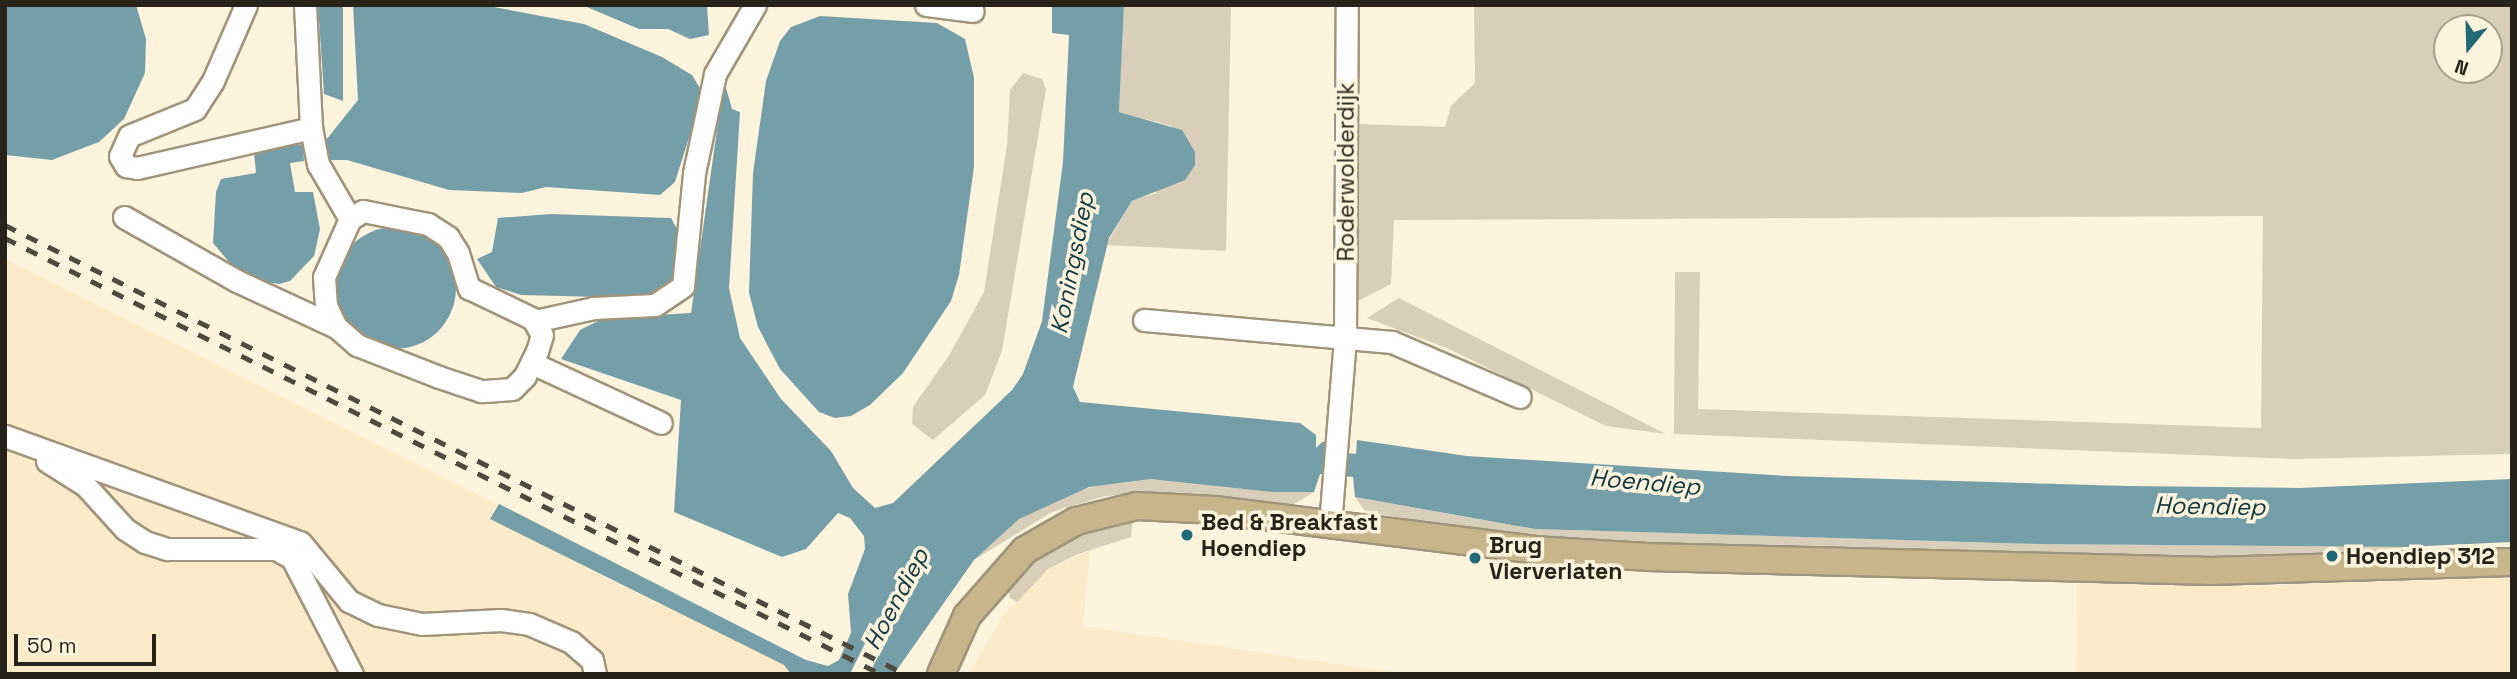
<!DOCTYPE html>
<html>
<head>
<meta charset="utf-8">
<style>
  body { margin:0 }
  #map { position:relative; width:2517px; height:679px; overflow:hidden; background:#fef4de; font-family:"Space Grotesk",sans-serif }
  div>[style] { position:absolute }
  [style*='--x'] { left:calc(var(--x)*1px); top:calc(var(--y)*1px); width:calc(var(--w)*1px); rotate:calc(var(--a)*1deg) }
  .built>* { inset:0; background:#fbebc9 }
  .green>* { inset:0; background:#d8ceb9 }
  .water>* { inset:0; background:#759fa8 }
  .round { border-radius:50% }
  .roads { filter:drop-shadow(2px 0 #a0947b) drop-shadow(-2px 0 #a0947b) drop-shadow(0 2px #a0947b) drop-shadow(0 -2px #a0947b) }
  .minor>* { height:21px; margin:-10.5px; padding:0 10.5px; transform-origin:10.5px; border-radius:10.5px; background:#fff }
  .major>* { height:26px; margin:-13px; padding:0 13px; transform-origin:13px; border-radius:13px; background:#c7b58b }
  .rail>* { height:5px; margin-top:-2.5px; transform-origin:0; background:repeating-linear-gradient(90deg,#4f4a3d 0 12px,transparent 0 24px) }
  .dots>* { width:19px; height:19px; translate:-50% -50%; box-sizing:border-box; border:4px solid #fef4de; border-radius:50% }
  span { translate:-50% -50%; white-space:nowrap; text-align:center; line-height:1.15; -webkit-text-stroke:7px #fef4de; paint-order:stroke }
  .street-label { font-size:23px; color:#272319 }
  .poi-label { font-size:23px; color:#272319; font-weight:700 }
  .left { translate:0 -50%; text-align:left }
  .water-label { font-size:24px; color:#103940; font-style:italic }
  .frame { position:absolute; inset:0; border:7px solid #272319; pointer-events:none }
  .north { position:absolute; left:2433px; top:14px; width:70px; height:70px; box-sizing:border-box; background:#fef4de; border:2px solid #a8a08f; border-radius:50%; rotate:199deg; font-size:19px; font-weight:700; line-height:28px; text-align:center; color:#272319 }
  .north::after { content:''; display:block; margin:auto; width:24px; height:32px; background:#216976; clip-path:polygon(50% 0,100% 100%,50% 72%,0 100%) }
  .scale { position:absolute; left:14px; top:634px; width:142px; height:32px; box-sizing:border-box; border:4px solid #272319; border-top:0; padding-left:9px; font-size:21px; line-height:24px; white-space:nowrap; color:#272319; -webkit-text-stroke:5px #fef4de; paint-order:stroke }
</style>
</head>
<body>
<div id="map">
  <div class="built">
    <div style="clip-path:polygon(5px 259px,488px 500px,812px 674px,5px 674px)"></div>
    <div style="clip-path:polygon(1090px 550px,1083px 626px,1404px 674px,969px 674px,1004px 614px,1048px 569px)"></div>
    <div style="clip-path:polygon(2512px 572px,2512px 674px,2076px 674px,2077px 582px,2266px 586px)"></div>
  </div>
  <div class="green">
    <div style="clip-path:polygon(1124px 5px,1231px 5px,1226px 251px,1106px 245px,1132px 201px,1156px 193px,1172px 126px,1119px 112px)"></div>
    <div style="clip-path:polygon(evenodd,1474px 5px,2512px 5px,2512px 454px,2295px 459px,1674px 434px,1675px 272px,1700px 272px,1698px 409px,2261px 428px,2263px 216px,1394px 220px,1391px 284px,1358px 301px,1359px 124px,1445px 127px,1451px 106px,1475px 83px,1474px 5px,2447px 28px,2489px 28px,2489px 70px,2447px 70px,2447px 28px)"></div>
    <div style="clip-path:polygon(1023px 73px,1042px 79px,1046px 89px,1002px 351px,985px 395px,933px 440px,912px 424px,913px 407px,950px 354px,984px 292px,1007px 145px,1010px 90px)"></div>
    <div style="clip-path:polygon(1399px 298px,1666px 434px,1606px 426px,1449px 349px,1367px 318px)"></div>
    <div style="clip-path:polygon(1150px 479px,1272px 492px,1314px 492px,1289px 507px,1134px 494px,1105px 496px,1052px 512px,974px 560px,1019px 519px,1063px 495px,1111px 482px)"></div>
    <div style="clip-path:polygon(1355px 497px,1535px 529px,2038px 544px,2405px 547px,2322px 560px,1643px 548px,1471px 531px,1374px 513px,1364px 510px)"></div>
    <div style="clip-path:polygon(1133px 518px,1131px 537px,1078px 554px,1048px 569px,1017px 602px,1010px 598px,1007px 587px,1045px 544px)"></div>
  </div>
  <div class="water">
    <div style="clip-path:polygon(5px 5px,136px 5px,146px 39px,145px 73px,124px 119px,99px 142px,52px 160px,5px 155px)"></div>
    <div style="clip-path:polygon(318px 5px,343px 5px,343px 101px,324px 94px)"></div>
    <div style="clip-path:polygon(353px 5px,483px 5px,584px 24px,662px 57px,692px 75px,703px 93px,675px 182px,660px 195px,546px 187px,522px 193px,449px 190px,347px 160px,329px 160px,326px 140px,358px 100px)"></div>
    <div style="clip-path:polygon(582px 5px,707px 5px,709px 35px,690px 39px,668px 29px,639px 29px)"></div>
    <div style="clip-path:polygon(1052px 5px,1124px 5px,1119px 112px,1182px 130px,1195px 152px,1195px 165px,1185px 180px,1132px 201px,1109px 238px,1073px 387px,1080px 402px,1300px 423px,1316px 435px,1316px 448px,1322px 442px,1331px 442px,1330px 451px,1356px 454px,1357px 440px,1467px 456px,1788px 476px,2128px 486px,2299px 488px,2512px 479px,2512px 542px,2405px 547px,2038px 544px,1535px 529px,1355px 497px,1353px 477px,1320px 474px,1314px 492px,1272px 492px,1150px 479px,1089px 487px,1019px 519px,974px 560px,894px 674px,869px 674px,892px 630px,894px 612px,890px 610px,877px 619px,850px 674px,791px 674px,784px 665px,490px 519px,499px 504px,806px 660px,828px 666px,839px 660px,851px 633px,848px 594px,865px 549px,864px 536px,850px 518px,838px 513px,806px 549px,782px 557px,674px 512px,681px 400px,561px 359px,580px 330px,604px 318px,691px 313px,722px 95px,726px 88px,732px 109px,740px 112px,729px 288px,740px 338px,781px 399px,831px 451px,853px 488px,875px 508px,893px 503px,1012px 390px,1023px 374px,1042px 321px,1063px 162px,1069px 35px,1052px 33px)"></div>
    <div style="clip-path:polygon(820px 16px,937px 23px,965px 39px,974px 78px,974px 167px,959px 275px,951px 301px,903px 373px,870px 405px,851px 416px,835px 418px,819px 412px,780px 369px,758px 327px,749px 293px,753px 173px,766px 81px,780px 41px,791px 27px)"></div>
    <div style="clip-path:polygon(303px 144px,304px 161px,290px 163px,295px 192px,313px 192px,320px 229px,314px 256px,290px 281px,279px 284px,255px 280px,234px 268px,213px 243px,216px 192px,221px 179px,256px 173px,254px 152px)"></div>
    <div style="clip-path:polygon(551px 214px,671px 218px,679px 233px,674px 279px,667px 287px,639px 298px,521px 295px,496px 287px,477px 259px,492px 252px,498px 218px)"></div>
    <div class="round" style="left:334px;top:227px;width:122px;height:122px"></div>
  </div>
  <div class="roads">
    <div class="minor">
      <div style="--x:246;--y:5;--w:83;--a:113.5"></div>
      <div style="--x:213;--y:81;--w:33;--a:123"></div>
      <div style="--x:195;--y:109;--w:71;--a:157.8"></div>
      <div style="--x:129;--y:136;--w:22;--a:114"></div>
      <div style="--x:120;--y:156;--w:12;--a:59"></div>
      <div style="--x:126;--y:166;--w:11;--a:10"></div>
      <div style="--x:137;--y:168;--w:179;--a:-12.9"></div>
      <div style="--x:305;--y:5;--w:123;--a:87.2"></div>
      <div style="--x:311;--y:128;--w:37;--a:79"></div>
      <div style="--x:318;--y:164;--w:64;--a:59.8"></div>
      <div style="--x:926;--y:5;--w:47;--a:7.3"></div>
      <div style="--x:363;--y:211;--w:66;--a:11.3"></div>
      <div style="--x:428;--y:224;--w:24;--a:33"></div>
      <div style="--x:448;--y:237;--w:19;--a:58"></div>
      <div style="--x:458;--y:253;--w:37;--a:73"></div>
      <div style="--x:469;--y:288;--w:71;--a:25.8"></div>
      <div style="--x:533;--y:319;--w:18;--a:61"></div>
      <div style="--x:542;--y:335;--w:17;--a:107"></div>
      <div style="--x:537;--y:351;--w:28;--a:116"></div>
      <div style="--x:525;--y:376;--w:18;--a:135"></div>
      <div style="--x:512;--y:389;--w:31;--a:176"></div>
      <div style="--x:481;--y:391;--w:44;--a:-161.6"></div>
      <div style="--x:439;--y:377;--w:88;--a:-158.7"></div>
      <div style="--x:357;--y:345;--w:28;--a:-139"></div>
      <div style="--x:336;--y:327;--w:23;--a:-115"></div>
      <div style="--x:326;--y:306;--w:29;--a:-94"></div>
      <div style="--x:324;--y:277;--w:64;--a:-65.9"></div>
      <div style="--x:350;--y:219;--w:15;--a:-32"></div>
      <div style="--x:124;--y:217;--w:130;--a:29.5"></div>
      <div style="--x:237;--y:281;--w:109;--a:24.9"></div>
      <div style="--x:1144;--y:320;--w:249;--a:5.1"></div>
      <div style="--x:1392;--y:342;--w:139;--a:23.3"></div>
      <div style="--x:535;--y:321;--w:59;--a:-12.6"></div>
      <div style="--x:593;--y:308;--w:62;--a:-2.8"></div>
      <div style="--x:655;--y:305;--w:34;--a:-34"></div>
      <div style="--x:683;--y:286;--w:114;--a:-84.4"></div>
      <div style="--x:694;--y:173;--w:101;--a:-78"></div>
      <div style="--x:715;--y:74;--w:80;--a:-59.9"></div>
      <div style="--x:532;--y:363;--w:142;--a:24.9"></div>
      <div style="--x:5;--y:436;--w:313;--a:19.8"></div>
      <div style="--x:300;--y:542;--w:77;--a:50.3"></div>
      <div style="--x:349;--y:601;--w:32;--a:26"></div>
      <div style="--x:378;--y:615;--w:45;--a:11.6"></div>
      <div style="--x:422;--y:624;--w:79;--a:-2.9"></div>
      <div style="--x:501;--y:620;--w:28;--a:8"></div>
      <div style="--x:529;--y:624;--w:46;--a:23.2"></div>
      <div style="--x:571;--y:642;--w:28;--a:41"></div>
      <div style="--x:592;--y:660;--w:14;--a:78"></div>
      <div style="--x:47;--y:461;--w:45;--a:32.3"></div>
      <div style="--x:85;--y:485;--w:59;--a:47.7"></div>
      <div style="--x:125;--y:529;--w:24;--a:33"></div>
      <div style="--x:145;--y:542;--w:23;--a:18"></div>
      <div style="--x:167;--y:549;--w:109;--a:0"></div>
      <div style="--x:276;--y:549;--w:18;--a:29"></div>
      <div style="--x:292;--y:558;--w:131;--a:62.7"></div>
      <div style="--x:1330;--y:525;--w:188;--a:-85.4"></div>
      <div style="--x:1345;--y:338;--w:333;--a:-89.7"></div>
    </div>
    <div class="major">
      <div style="--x:941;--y:674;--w:64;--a:-65.9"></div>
      <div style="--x:967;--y:616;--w:88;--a:-48.7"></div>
      <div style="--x:1025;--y:550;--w:59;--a:-29.6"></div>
      <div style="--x:1076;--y:521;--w:63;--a:-13.8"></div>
      <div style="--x:1137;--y:506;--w:78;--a:2.9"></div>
      <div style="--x:1215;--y:510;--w:321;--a:7.1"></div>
      <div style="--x:1534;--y:550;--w:113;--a:3.5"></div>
      <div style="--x:1647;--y:557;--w:564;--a:1.42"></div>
      <div style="--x:2211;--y:571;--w:301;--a:-1.7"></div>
    </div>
  </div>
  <div class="rail">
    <div style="--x:5;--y:225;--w:1006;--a:26.51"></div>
    <div style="--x:5;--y:238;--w:979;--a:26.46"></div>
  </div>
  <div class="dots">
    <div style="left:1187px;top:535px;background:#216976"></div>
    <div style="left:2332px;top:556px;background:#216976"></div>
    <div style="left:1475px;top:558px;background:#216976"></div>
  </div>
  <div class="street-label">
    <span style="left:1346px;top:172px;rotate:-90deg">Roderwolderdijk</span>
  </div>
  <div class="poi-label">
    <span class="left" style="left:1201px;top:535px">Bed &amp; Breakfast<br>Hoendiep</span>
    <span class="left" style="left:1489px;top:558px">Brug<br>Vierverlaten</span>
    <span class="left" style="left:2346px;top:556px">Hoendiep 312</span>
  </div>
  <div class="water-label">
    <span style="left:1072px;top:263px;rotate:-79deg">Koningsdiep</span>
    <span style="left:1645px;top:482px;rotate:5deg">Hoendiep</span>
    <span style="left:2210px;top:506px;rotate:1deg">Hoendiep</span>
    <span style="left:896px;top:599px;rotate:-62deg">Hoendiep</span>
  </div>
  <div class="frame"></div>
  <div class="north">N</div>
  <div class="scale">50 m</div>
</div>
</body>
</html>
